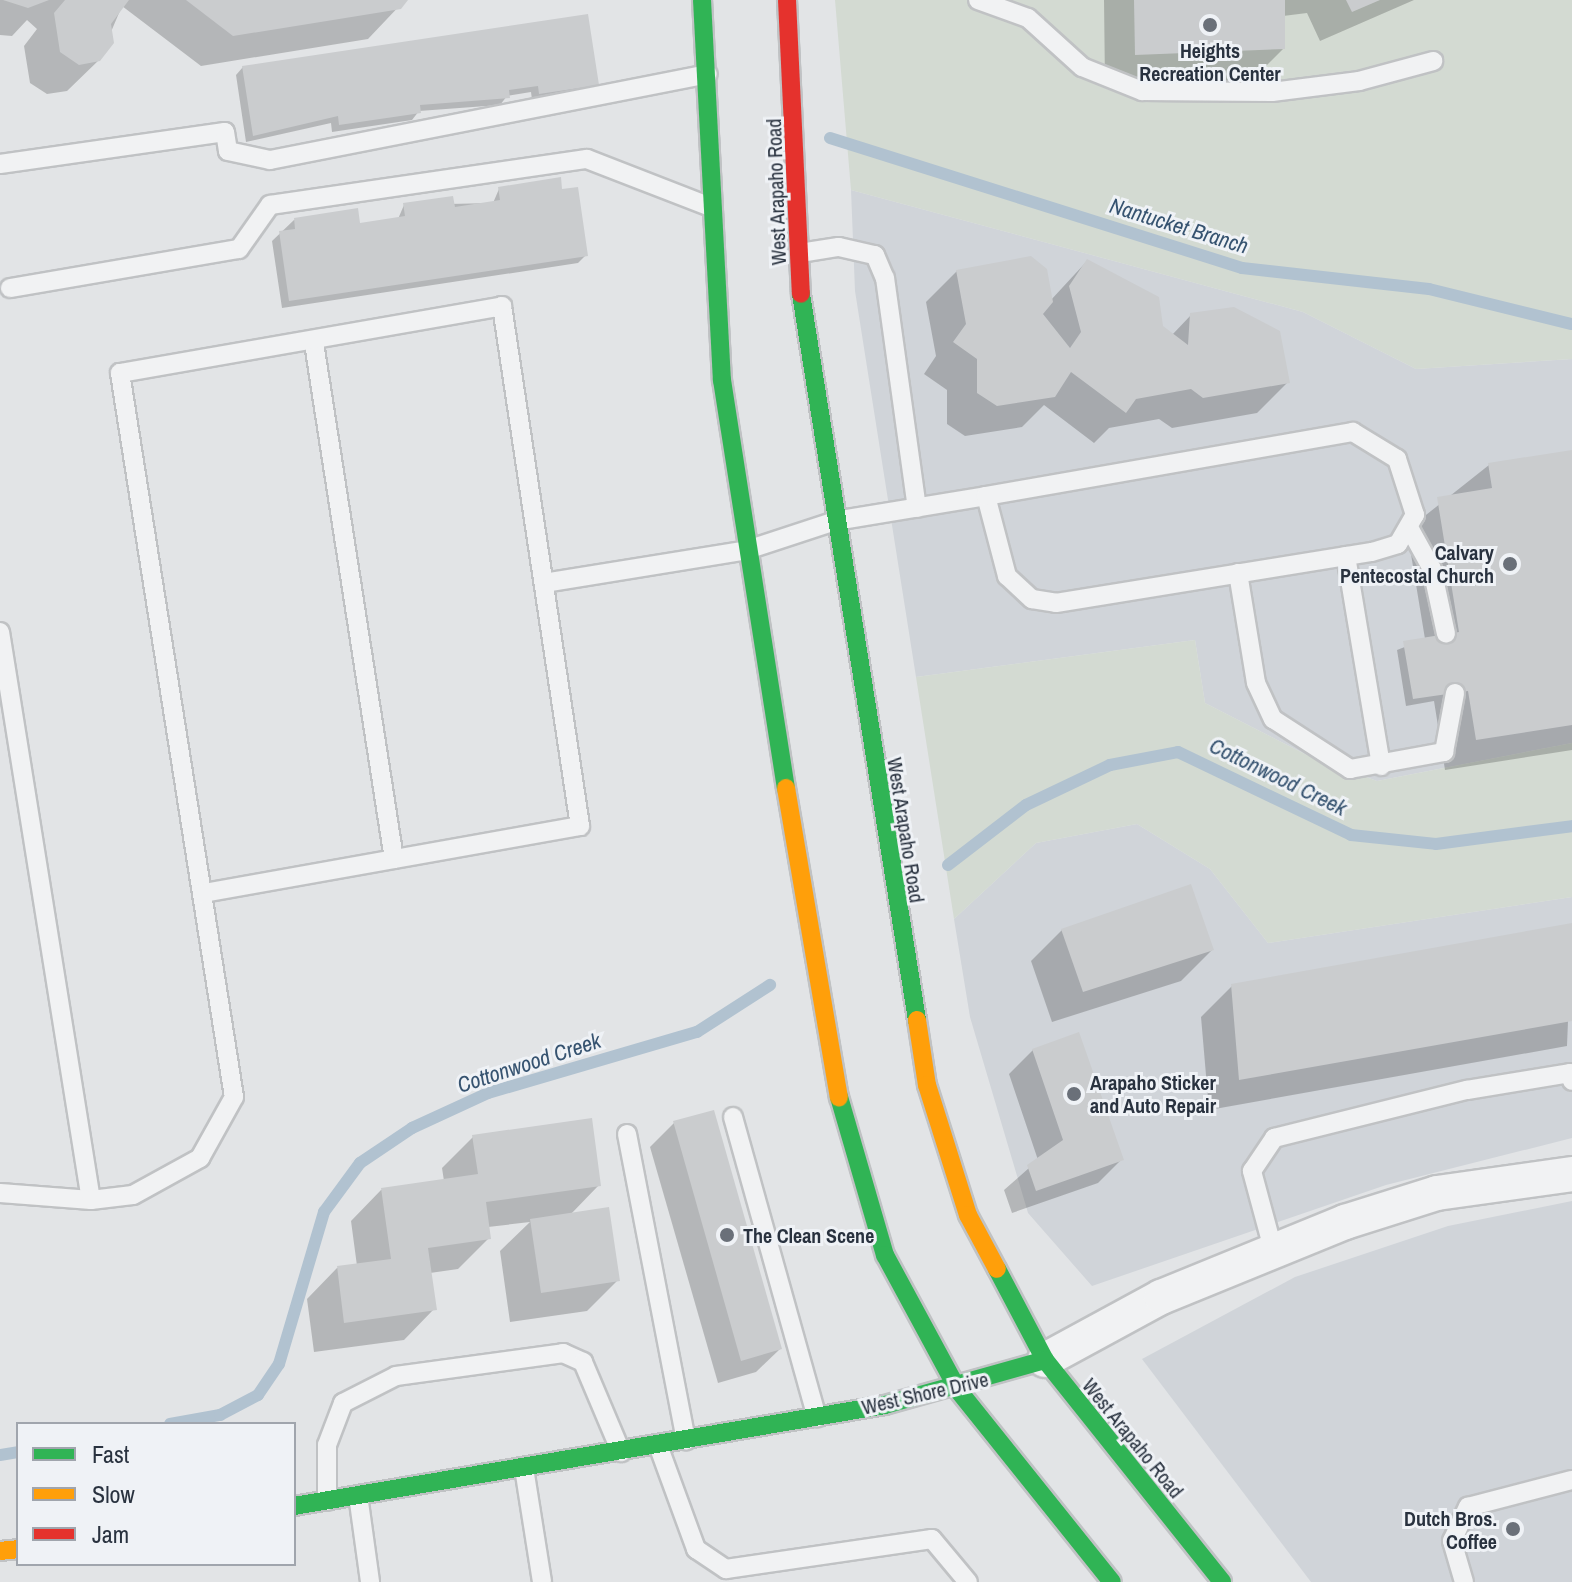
<!DOCTYPE html>
<html>
<head>
<meta charset="utf-8">
<style>
  body { margin:0 }
  #map { position:relative; width:1572px; height:1582px; overflow:hidden; background:#e2e4e6; font-family:"Archivo Narrow",sans-serif }
  div>[style] { position:absolute }
  [style*='--x'] { left:calc(var(--x)*1px); top:calc(var(--y)*1px); width:calc(var(--w)*1px); rotate:calc(var(--a)*1deg) }
  .built>* { inset:0; background:#d0d4d9 }
  .green>* { inset:0; background:#d3dad2 }
  .shadow>* { inset:0; background:#0003 }
  .stream>* { height:12px; margin:-6px; padding:0 6px; transform-origin:6px; border-radius:6px; background:#b1c2d0 }
  .building>* { inset:0; background:#caccce }
  .roads { filter:drop-shadow(2px 0 #c0c2c4) drop-shadow(-2px 0 #c0c2c4) drop-shadow(0 2px #c0c2c4) drop-shadow(0 -2px #c0c2c4) }
  .lane>* { height:18px; margin:-9px; padding:0 9px; transform-origin:9px; border-radius:9px; background:#f1f2f3 }
  .street>* { height:34px; margin:-17px; padding:0 17px; transform-origin:17px; border-radius:17px; background:#f1f2f3 }
  .fast>* { height:18px; margin:-9px; padding:0 9px; transform-origin:9px; border-radius:9px; background:#30b455 }
  .slow>* { height:18px; margin:-9px; padding:0 9px; transform-origin:9px; border-radius:9px; background:#ff9f0a }
  .jam>* { height:18px; margin:-9px; padding:0 9px; transform-origin:9px; border-radius:9px; background:#e5322d }
  .dots>* { width:22px; height:22px; translate:-50% -50%; box-sizing:border-box; border:4px solid #eff2f6; border-radius:50% }
  span { translate:-50% -50%; white-space:nowrap; text-align:center; line-height:1.15; -webkit-text-stroke:6px #eff2f6; paint-order:stroke }
  .poi-label { font-size:20px; color:#29323f; font-weight:700 }
  .right { translate:-100% -50%; text-align:right }
  .left { translate:0 -50%; text-align:left }
  .street-label { font-size:20px; color:#29323f }
  .water-label { font-size:22px; color:#365370; font-style:italic }
  .legend { position:absolute; left:16px; top:1422px; width:280px; height:144px; box-sizing:border-box; background:#eff2f6; border:2px solid #a0a5ad; margin:0; padding:10px 14px; list-style:none; font-size:24px; color:#29323f }
  .legend li { display:flex; align-items:center; gap:16px; height:40px }
  .legend b { width:40px; border:2px solid #a0a5ad }
</style>
</head>
<body>
<div id="map">
  <div class="built">
    <div style="clip-path:polygon(851px 190px,1303px 312px,1416px 369px,1572px 359px,1572px 743px,1377px 781px,1307px 755px,1205px 703px,1195px 640px,916px 677px,855px 291px)"></div>
    <div style="clip-path:polygon(1137px 824px,1210px 869px,1268px 943px,1572px 897px,1572px 1138px,1386px 1185px,1092px 1286px,1028px 1213px,970px 1017px,954px 919px,1036px 843px)"></div>
    <div style="clip-path:polygon(1572px 1201px,1572px 1582px,1311px 1582px,1142px 1359px,1295px 1277px,1448px 1226px)"></div>
  </div>
  <div class="green">
    <div style="clip-path:polygon(835px 0,1572px 0,1572px 359px,1416px 369px,1303px 312px,851px 190px)"></div>
    <div style="clip-path:polygon(1195px 640px,1205px 703px,1307px 755px,1377px 781px,1572px 743px,1572px 897px,1268px 943px,1210px 869px,1137px 824px,1036px 843px,954px 919px,916px 677px)"></div>
  </div>
  <div class="shadow">
    <div style="clip-path:polygon(0 0,405px 0,368px 39px,201px 66px,122px 6px,99px 60px,67px 91px,47px 94px,30px 83px,24px 46px,37px 29px,27px 20px,12px 36px,0 35px)"></div>
    <div style="clip-path:polygon(1104px 0,1414px 0,1320px 41px,1307px 13px,1283px 16px,1283px 49px,1252px 80px,1105px 85px)"></div>
    <div style="clip-path:polygon(243px 67px,597px 84px,589px 92px,532px 100px,531px 92px,507px 96px,500px 105px,419px 111px,412px 120px,332px 132px,331px 123px,246px 142px,236px 75px)"></div>
    <div style="clip-path:polygon(499px 189px,560px 191px,586px 255px,578px 263px,282px 308px,272px 241px,294px 220px,359px 225px,398px 219px,404px 205px,493px 203px)"></div>
    <div style="clip-path:polygon(1087px 261px,1172px 335px,1191px 315px,1288px 382px,1257px 413px,1172px 428px,1159px 419px,1109px 428px,1094px 443px,1044px 405px,1022px 427px,965px 436px,947px 424px,947px 390px,924px 374px,936px 356px,926px 302px,957px 271px,1050px 301px)"></div>
    <div style="clip-path:polygon(1572px 452px,1572px 750px,1445px 770px,1434px 701px,1406px 706px,1397px 650px,1425px 639px,1407px 530px,1489px 465px)"></div>
    <div style="clip-path:polygon(1572px 925px,1567px 1046px,1209px 1110px,1201px 1017px,1232px 986px)"></div>
    <div style="clip-path:polygon(1062px 930px,1212px 950px,1181px 981px,1052px 1022px,1031px 961px)"></div>
    <div style="clip-path:polygon(1033px 1050px,1122px 1159px,1098px 1183px,1012px 1213px,1004px 1190px,1038px 1160px,1009px 1074px)"></div>
    <div style="clip-path:polygon(712px 1112px,780px 1349px,756px 1372px,718px 1383px,650px 1147px,674px 1123px)"></div>
    <div style="clip-path:polygon(473px 1137px,599px 1185px,570px 1215px,618px 1280px,587px 1311px,510px 1322px,500px 1251px,530px 1222px,488px 1227px,489px 1238px,458px 1269px,430px 1273px,434px 1309px,404px 1340px,314px 1352px,307px 1299px,337px 1268px,357px 1266px,351px 1221px,381px 1190px,444px 1181px,442px 1168px)"></div>
  </div>
  <div class="stream">
    <div style="--x:830;--y:138;--w:432;--a:17.5"></div>
    <div style="--x:1242;--y:268;--w:188;--a:6.4"></div>
    <div style="--x:1429;--y:289;--w:147;--a:13.8"></div>
    <div style="--x:948;--y:865;--w:98;--a:-37.6"></div>
    <div style="--x:1026;--y:805;--w:93;--a:-25.5"></div>
    <div style="--x:1110;--y:765;--w:69;--a:-10.8"></div>
    <div style="--x:1178;--y:752;--w:192;--a:25.6"></div>
    <div style="--x:1351;--y:835;--w:85;--a:6"></div>
    <div style="--x:1436;--y:844;--w:137;--a:-7.5"></div>
    <div style="--x:170;--y:1424;--w:51;--a:-10.2"></div>
    <div style="--x:220;--y:1415;--w:43;--a:-27.8"></div>
    <div style="--x:258;--y:1395;--w:37;--a:-56"></div>
    <div style="--x:279;--y:1364;--w:159;--a:-73.5"></div>
    <div style="--x:324;--y:1212;--w:61;--a:-53.7"></div>
    <div style="--x:360;--y:1163;--w:63;--a:-33.9"></div>
    <div style="--x:412;--y:1128;--w:84;--a:-24.7"></div>
    <div style="--x:488;--y:1093;--w:218;--a:-16.3"></div>
    <div style="--x:697;--y:1032;--w:87;--a:-32.8"></div>
    <div style="--x:0;--y:1455;--w:18;--a:-9"></div>
  </div>
  <div class="building">
    <div style="clip-path:polygon(3px 0,49px 0,28px 8px)"></div>
    <div style="clip-path:polygon(65px 0,129px 0,111px 24px,114px 43px,100px 61px,79px 65px,60px 52px,54px 13px)"></div>
    <div style="clip-path:polygon(186px 0,408px 0,401px 9px,233px 36px)"></div>
    <div style="clip-path:polygon(1134px 0,1285px 0,1285px 49px,1135px 55px)"></div>
    <div style="clip-path:polygon(1346px 0,1380px 0,1352px 12px)"></div>
    <div style="clip-path:polygon(588px 14px,599px 85px,539px 94px,538px 86px,509px 90px,510px 98px,420px 105px,421px 113px,339px 125px,338px 116px,253px 136px,242px 66px)"></div>
    <div style="clip-path:polygon(561px 177px,562px 189px,578px 187px,588px 256px,289px 301px,279px 231px,295px 229px,294px 218px,358px 208px,360px 223px,405px 216px,403px 203px,453px 196px,455px 207px,500px 200px,498px 187px)"></div>
    <div style="clip-path:polygon(1031px 256px,1047px 269px,1053px 302px,1043px 314px,1070px 348px,1081px 332px,1069px 286px,1087px 259px,1159px 297px,1163px 326px,1188px 345px,1190px 313px,1234px 307px,1280px 331px,1290px 383px,1203px 398px,1191px 389px,1136px 399px,1126px 413px,1071px 372px,1055px 397px,997px 406px,977px 393px,977px 359px,953px 342px,966px 324px,956px 270px)"></div>
    <div style="clip-path:polygon(1572px 450px,1572px 725px,1476px 740px,1468px 691px,1413px 699px,1403px 641px,1459px 632px,1437px 497px,1492px 488px,1488px 463px)"></div>
    <div style="clip-path:polygon(1191px 884px,1214px 950px,1083px 992px,1061px 929px)"></div>
    <div style="clip-path:polygon(1572px 923px,1572px 1021px,1239px 1080px,1231px 984px)"></div>
    <div style="clip-path:polygon(1079px 1032px,1124px 1160px,1036px 1191px,1027px 1165px,1063px 1140px,1032px 1049px)"></div>
    <div style="clip-path:polygon(714px 1110px,782px 1349px,741px 1361px,673px 1121px)"></div>
    <div style="clip-path:polygon(592px 1118px,601px 1186px,486px 1202px,491px 1239px,428px 1248px,437px 1310px,344px 1323px,337px 1266px,391px 1259px,381px 1188px,478px 1174px,472px 1135px)"></div>
    <div style="clip-path:polygon(609px 1207px,620px 1281px,541px 1293px,530px 1219px)"></div>
  </div>
  <div class="roads">
    <div class="lane">
      <div style="--x:978;--y:0;--w:53;--a:19.8"></div>
      <div style="--x:1028;--y:18;--w:73;--a:42.2"></div>
      <div style="--x:1082;--y:67;--w:65;--a:21.8"></div>
      <div style="--x:1142;--y:91;--w:130;--a:0.4"></div>
      <div style="--x:1272;--y:92;--w:88;--a:-7.2"></div>
      <div style="--x:1359;--y:81;--w:77;--a:-15.1"></div>
      <div style="--x:0;--y:164;--w:227;--a:-8.1"></div>
      <div style="--x:225;--y:132;--w:19;--a:81"></div>
      <div style="--x:228;--y:151;--w:43;--a:12.1"></div>
      <div style="--x:270;--y:160;--w:446;--a:-11.1"></div>
      <div style="--x:800;--y:253;--w:39;--a:-9"></div>
      <div style="--x:839;--y:247;--w:37;--a:13"></div>
      <div style="--x:875;--y:255;--w:25;--a:67"></div>
      <div style="--x:885;--y:278;--w:232;--a:82.1"></div>
      <div style="--x:10;--y:288;--w:232;--a:-9.7"></div>
      <div style="--x:239;--y:249;--w:54;--a:-54.8"></div>
      <div style="--x:270;--y:205;--w:320;--a:-8.3"></div>
      <div style="--x:587;--y:159;--w:133;--a:21.2"></div>
      <div style="--x:314;--y:343;--w:522;--a:81.19"></div>
      <div style="--x:1411;--y:531;--w:43;--a:61.1"></div>
      <div style="--x:1432;--y:569;--w:66;--a:77.8"></div>
      <div style="--x:1346;--y:556;--w:213;--a:80.5"></div>
      <div style="--x:1238;--y:573;--w:111;--a:80.7"></div>
      <div style="--x:1256;--y:683;--w:40;--a:65"></div>
      <div style="--x:1273;--y:719;--w:92;--a:33"></div>
      <div style="--x:1350;--y:769;--w:96;--a:-10.3"></div>
      <div style="--x:1444;--y:752;--w:60;--a:-79.4"></div>
      <div style="--x:544;--y:583;--w:206;--a:-9.2"></div>
      <div style="--x:747;--y:550;--w:93;--a:-18.2"></div>
      <div style="--x:835;--y:521;--w:153;--a:-9.4"></div>
      <div style="--x:986;--y:496;--w:83;--a:75.3"></div>
      <div style="--x:1007;--y:576;--w:34;--a:43"></div>
      <div style="--x:1032;--y:599;--w:24;--a:9"></div>
      <div style="--x:1056;--y:603;--w:320;--a:-9.2"></div>
      <div style="--x:1372;--y:552;--w:27;--a:-17"></div>
      <div style="--x:1398;--y:544;--w:34;--a:-60"></div>
      <div style="--x:1415;--y:515;--w:59;--a:-107.8"></div>
      <div style="--x:1397;--y:459;--w:52;--a:-148.5"></div>
      <div style="--x:1353;--y:432;--w:373;--a:170.1"></div>
      <div style="--x:0;--y:632;--w:575;--a:80.9"></div>
      <div style="--x:91;--y:1200;--w:91;--a:-175.6"></div>
      <div style="--x:733;--y:1117;--w:312;--a:74.4"></div>
      <div style="--x:627;--y:1134;--w:312;--a:79.1"></div>
      <div style="--x:91;--y:1200;--w:42;--a:-6.8"></div>
      <div style="--x:133;--y:1195;--w:77;--a:-28.9"></div>
      <div style="--x:200;--y:1158;--w:70;--a:-60.9"></div>
      <div style="--x:234;--y:1097;--w:733;--a:-98.95"></div>
      <div style="--x:120;--y:373;--w:388;--a:-9.9"></div>
      <div style="--x:502;--y:306;--w:526;--a:81.47"></div>
      <div style="--x:580;--y:826;--w:383;--a:169.9"></div>
      <div style="--x:1273;--y:1249;--w:81;--a:-105.1"></div>
      <div style="--x:1252;--y:1171;--w:40;--a:-56"></div>
      <div style="--x:1274;--y:1138;--w:199;--a:-14"></div>
      <div style="--x:1467;--y:1090;--w:104;--a:-9.4"></div>
      <div style="--x:1570;--y:1073;--w:8;--a:76"></div>
      <div style="--x:658;--y:1445;--w:111;--a:69.9"></div>
      <div style="--x:696;--y:1549;--w:36;--a:34"></div>
      <div style="--x:726;--y:1569;--w:208;--a:-8.3"></div>
      <div style="--x:932;--y:1539;--w:56;--a:50.1"></div>
      <div style="--x:524;--y:1468;--w:115;--a:81"></div>
      <div style="--x:358;--y:1495;--w:88;--a:82.1"></div>
      <div style="--x:327;--y:1501;--w:56;--a:-90"></div>
      <div style="--x:327;--y:1445;--w:45;--a:-69.1"></div>
      <div style="--x:343;--y:1403;--w:59;--a:-27"></div>
      <div style="--x:396;--y:1376;--w:169;--a:-7.8"></div>
      <div style="--x:563;--y:1353;--w:22;--a:24"></div>
      <div style="--x:583;--y:1362;--w:98;--a:67.1"></div>
      <div style="--x:1464;--y:1582;--w:43;--a:-106.3"></div>
      <div style="--x:1452;--y:1541;--w:38;--a:-65"></div>
      <div style="--x:1468;--y:1507;--w:107;--a:-14.6"></div>
    </div>
    <div class="street">
      <div style="--x:1045;--y:1360;--w:132;--a:-28.5"></div>
      <div style="--x:1161;--y:1297;--w:199;--a:-22.2"></div>
      <div style="--x:1345;--y:1222;--w:96;--a:-17.5"></div>
      <div style="--x:1437;--y:1193;--w:136;--a:-8"></div>
    </div>
    <div class="fast">
      <div style="--x:702;--y:0;--w:381;--a:87"></div>
      <div style="--x:722;--y:380;--w:413;--a:81.1"></div>
      <div style="--x:801;--y:294;--w:735;--a:80.92"></div>
      <div style="--x:839;--y:1097;--w:165;--a:73.8"></div>
      <div style="--x:885;--y:1255;--w:153;--a:61.6"></div>
      <div style="--x:958;--y:1390;--w:246;--a:51.3"></div>
      <div style="--x:997;--y:1269;--w:103;--a:62.2"></div>
      <div style="--x:1045;--y:1360;--w:284;--a:51.4"></div>
      <div style="--x:294;--y:1506;--w:600;--a:-9.7"></div>
      <div style="--x:885;--y:1405;--w:166;--a:-15.7"></div>
    </div>
    <div class="slow">
      <div style="--x:786;--y:788;--w:314;--a:80.3"></div>
      <div style="--x:917;--y:1020;--w:66;--a:81.3"></div>
      <div style="--x:927;--y:1085;--w:136;--a:72.5"></div>
      <div style="--x:968;--y:1215;--w:61;--a:61.8"></div>
      <div style="--x:0;--y:1551;--w:18;--a:-6"></div>
    </div>
    <div class="jam">
      <div style="--x:787;--y:0;--w:294;--a:87.3"></div>
    </div>
  </div>
  <div class="dots">
    <div style="left:1210px;top:25px;background:#6a7079"></div>
    <div style="left:1510px;top:564px;background:#6a7079"></div>
    <div style="left:1074px;top:1094px;background:#6a7079"></div>
    <div style="left:727px;top:1235px;background:#6a7079"></div>
    <div style="left:1513px;top:1529px;background:#6a7079"></div>
  </div>
  <div class="poi-label">
    <span style="left:1210px;top:62px">Heights<br>Recreation Center</span>
    <span class="right" style="left:1494px;top:564px">Calvary<br>Pentecostal Church</span>
    <span class="left" style="left:1090px;top:1094px">Arapaho Sticker<br>and Auto Repair</span>
    <span class="left" style="left:743px;top:1235px">The Clean Scene</span>
    <span class="right" style="left:1497px;top:1530px">Dutch Bros.<br>Coffee</span>
  </div>
  <div class="street-label">
    <span style="left:776px;top:192px;rotate:-92deg">West Arapaho Road</span>
    <span style="left:906px;top:830px;rotate:81deg">West Arapaho Road</span>
    <span style="left:925px;top:1393px;rotate:-13deg">West Shore Drive</span>
    <span style="left:1133px;top:1438px;rotate:51deg">West Arapaho Road</span>
  </div>
  <div class="water-label">
    <span style="left:1179px;top:226px;rotate:17deg">Nantucket Branch</span>
    <span style="left:1278px;top:777px;rotate:26deg">Cottonwood Creek</span>
    <span style="left:529px;top:1063px;rotate:-18deg">Cottonwood Creek</span>
  </div>
  <ul class="legend">
  <li><b style="height:10px;background:#30b455"></b>Fast</li>
  <li><b style="height:10px;background:#ff9f0a"></b>Slow</li>
  <li><b style="height:10px;background:#e5322d"></b>Jam</li>
  </ul>
</div>
</body>
</html>
